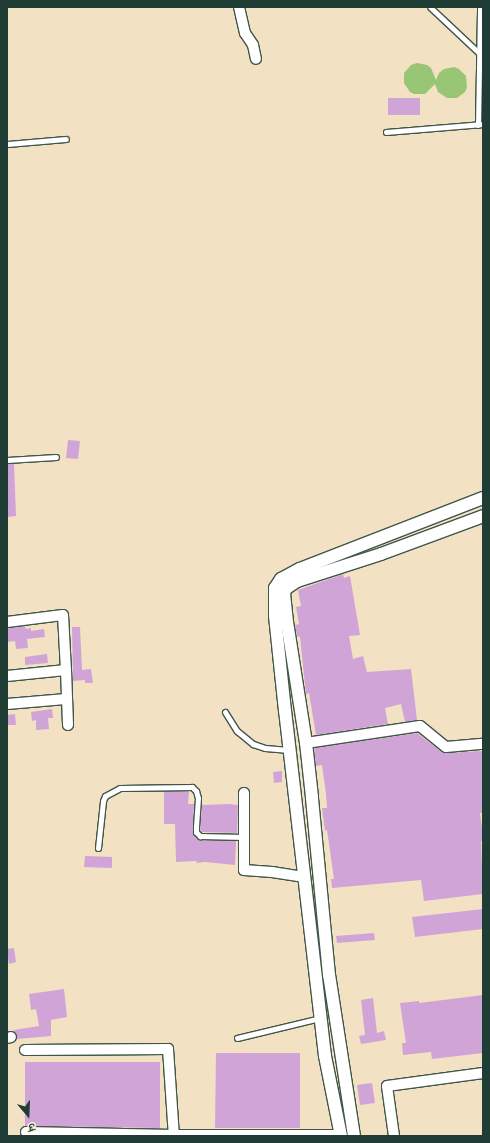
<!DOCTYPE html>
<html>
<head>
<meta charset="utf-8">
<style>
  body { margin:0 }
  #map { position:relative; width:490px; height:1143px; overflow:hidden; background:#f3e1c3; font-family:Kalam,"Playpen Sans Deva",sans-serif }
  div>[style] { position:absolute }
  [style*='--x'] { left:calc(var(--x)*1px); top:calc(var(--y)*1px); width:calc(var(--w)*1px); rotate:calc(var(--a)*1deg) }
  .green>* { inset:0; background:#99c674 }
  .building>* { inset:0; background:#d1a4d8 }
  .roads { filter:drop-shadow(1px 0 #3f5649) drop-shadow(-1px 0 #3f5649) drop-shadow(0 1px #3f5649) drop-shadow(0 -1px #3f5649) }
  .service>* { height:5px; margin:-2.5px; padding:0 2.5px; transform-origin:2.5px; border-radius:2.5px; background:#fff }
  .minor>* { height:10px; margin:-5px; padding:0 5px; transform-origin:5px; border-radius:5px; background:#fff }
  .tertiary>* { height:12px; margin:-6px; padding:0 6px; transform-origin:6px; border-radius:6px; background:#fff }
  span { translate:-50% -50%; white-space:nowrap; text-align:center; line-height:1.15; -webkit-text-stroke:3px #fcf5e5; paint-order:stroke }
  .frame { position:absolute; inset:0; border:8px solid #1f3d34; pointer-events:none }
  .north { position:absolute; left:8px; top:1095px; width:40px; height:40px; -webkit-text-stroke:3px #fcf5e5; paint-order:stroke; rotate:161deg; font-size:11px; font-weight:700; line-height:16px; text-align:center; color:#1f3d34 }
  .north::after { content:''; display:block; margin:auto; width:14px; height:18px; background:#1f3d34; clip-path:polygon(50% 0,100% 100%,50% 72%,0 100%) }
</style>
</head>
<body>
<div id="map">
  <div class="green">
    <div style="clip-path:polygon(417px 63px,427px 65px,431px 68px,436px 80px,439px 73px,444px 69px,454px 67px,459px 69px,466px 76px,467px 87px,465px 92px,457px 98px,447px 98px,438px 92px,435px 84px,425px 94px,414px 94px,410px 92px,404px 83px,404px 73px,411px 65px)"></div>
  </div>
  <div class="building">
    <div style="clip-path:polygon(388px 98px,420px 98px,420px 115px,388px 115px)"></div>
    <div style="clip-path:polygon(68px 440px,80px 441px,78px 459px,66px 458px)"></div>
    <div style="clip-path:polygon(7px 464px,14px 464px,16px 516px,7px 517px)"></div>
    <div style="clip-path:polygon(343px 574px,344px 578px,350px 576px,360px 635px,349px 636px,353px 659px,363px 656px,367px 672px,411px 669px,417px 720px,405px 722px,401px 704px,385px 708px,388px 724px,316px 735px,309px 693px,306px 694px,300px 637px,297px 636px,295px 625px,299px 624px,296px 607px,301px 606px,298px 590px)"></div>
    <div style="clip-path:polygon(25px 626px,26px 629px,31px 628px,31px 631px,44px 629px,45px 637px,27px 639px,28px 648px,16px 649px,15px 641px,7px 642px,7px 628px)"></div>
    <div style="clip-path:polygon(72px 627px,80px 627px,82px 670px,91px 669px,93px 683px,85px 683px,85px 680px,73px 681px)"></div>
    <div style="clip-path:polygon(47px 654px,48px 663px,25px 665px,25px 657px)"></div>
    <div style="clip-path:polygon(52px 709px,53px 718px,48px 718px,49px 729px,36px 730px,36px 720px,32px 721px,31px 712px)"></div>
    <div style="clip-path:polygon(15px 714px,16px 725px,7px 725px,7px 715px)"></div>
    <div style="clip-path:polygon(417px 733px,443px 753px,483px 751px,483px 813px,480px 813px,483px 836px,483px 841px,481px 841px,483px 894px,424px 901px,421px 880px,332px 888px,331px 879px,334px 879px,327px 830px,325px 831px,322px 808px,327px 808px,326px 794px,322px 765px,316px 766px,314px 748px)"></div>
    <div style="clip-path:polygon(282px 771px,282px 782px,274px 783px,273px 772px)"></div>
    <div style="clip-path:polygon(164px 791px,189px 791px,188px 804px,194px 804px,193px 834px,200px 840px,236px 841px,235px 865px,205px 862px,196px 863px,197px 861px,176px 862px,175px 824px,164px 824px)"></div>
    <div style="clip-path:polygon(229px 804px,238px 805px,237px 833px,202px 832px,200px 830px,202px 805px)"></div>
    <div style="clip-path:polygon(85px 856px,112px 857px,112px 868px,84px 867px)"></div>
    <div style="clip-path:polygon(483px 909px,483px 929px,415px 937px,412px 917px)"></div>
    <div style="clip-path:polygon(374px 933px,375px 940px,337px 943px,336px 936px)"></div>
    <div style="clip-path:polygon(14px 948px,16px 962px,9px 964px,7px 949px)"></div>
    <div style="clip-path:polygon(64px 989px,67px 1017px,51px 1020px,51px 1036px,17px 1039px,14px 1030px,39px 1026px,36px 1009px,31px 1010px,29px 994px)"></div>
    <div style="clip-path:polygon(483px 995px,483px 1053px,432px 1059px,431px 1052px,403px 1055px,402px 1043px,406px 1043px,400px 1003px,419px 1001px,419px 1003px)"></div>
    <div style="clip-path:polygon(373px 998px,377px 1033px,384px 1031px,386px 1040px,361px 1044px,359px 1036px,365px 1035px,361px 1000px)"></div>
    <div style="clip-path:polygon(216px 1053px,300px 1053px,300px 1128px,215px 1128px)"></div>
    <div style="clip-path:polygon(25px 1062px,160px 1062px,160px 1128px,25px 1126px)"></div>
    <div style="clip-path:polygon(372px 1083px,375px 1103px,360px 1105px,357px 1085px)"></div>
  </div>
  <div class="roads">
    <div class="service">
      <div style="--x:430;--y:7;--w:69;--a:43.2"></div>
      <div style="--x:478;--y:125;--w:118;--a:-89"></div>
      <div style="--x:386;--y:132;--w:97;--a:-4.7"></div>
      <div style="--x:7;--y:144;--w:59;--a:-4.8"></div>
      <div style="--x:7;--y:460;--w:49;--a:-3.5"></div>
      <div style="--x:225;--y:712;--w:22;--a:58"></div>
      <div style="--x:237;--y:731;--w:21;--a:39"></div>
      <div style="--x:253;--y:744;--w:13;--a:18"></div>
      <div style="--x:265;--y:748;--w:24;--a:5"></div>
      <div style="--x:98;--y:848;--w:47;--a:-83.9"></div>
      <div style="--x:103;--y:801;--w:5;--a:-68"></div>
      <div style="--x:105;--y:796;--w:17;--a:-28"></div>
      <div style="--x:120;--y:788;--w:72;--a:-0.8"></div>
      <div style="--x:192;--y:787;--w:6;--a:45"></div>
      <div style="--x:196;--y:791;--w:7;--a:74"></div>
      <div style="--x:198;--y:798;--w:29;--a:94"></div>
      <div style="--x:196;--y:827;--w:5;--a:90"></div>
      <div style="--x:196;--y:832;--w:6;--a:45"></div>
      <div style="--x:200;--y:836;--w:44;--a:1.3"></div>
      <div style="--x:237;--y:1038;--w:85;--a:-13.5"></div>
    </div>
    <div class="minor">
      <div style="--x:239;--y:7;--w:27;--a:77"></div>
      <div style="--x:245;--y:33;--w:14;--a:56"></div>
      <div style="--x:253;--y:45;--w:14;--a:78"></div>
      <div style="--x:7;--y:622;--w:56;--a:-7.1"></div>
      <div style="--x:63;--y:615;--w:55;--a:86.9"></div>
      <div style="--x:7;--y:676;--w:59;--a:-5.8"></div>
      <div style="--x:66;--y:670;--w:55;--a:87.9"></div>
      <div style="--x:7;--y:704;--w:59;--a:-4.8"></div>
      <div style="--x:306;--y:743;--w:115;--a:-8.5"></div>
      <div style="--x:420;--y:726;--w:33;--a:39"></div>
      <div style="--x:446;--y:747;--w:37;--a:-5"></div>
      <div style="--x:244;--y:793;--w:77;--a:90"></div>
      <div style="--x:244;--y:870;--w:28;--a:4"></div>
      <div style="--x:272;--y:872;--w:33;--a:9"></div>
      <div style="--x:7;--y:1038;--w:4;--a:-14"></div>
      <div style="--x:25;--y:1050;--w:143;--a:-0.4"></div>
      <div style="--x:168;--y:1049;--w:87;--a:86.1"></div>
      <div style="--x:26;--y:1132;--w:148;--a:1.2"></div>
      <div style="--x:174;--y:1135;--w:167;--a:0"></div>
      <div style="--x:394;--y:1136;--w:50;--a:-98"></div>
      <div style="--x:387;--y:1086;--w:97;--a:-7.7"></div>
    </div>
    <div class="tertiary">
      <div style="--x:341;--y:1136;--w:82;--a:-101.3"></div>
      <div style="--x:325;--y:1056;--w:347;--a:-96.6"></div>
      <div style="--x:285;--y:711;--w:96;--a:-96"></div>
      <div style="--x:275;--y:616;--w:28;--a:-90"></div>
      <div style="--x:275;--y:588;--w:11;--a:-56"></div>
      <div style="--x:281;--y:579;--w:21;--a:-28"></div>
      <div style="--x:300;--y:569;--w:196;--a:-21.2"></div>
      <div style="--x:354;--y:1136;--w:163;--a:-98.8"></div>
      <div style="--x:329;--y:975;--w:179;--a:-95.5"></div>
      <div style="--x:312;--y:797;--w:54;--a:-96.3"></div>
      <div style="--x:306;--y:743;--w:122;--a:-98.9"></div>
      <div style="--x:287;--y:622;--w:27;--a:-96"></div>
      <div style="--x:284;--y:595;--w:6;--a:-81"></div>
      <div style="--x:285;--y:589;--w:14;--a:-34"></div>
      <div style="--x:297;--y:581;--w:88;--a:-17.8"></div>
      <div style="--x:381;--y:554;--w:109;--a:-20.4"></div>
    </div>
  </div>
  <div class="frame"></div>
  <div class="north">उ</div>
</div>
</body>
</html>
